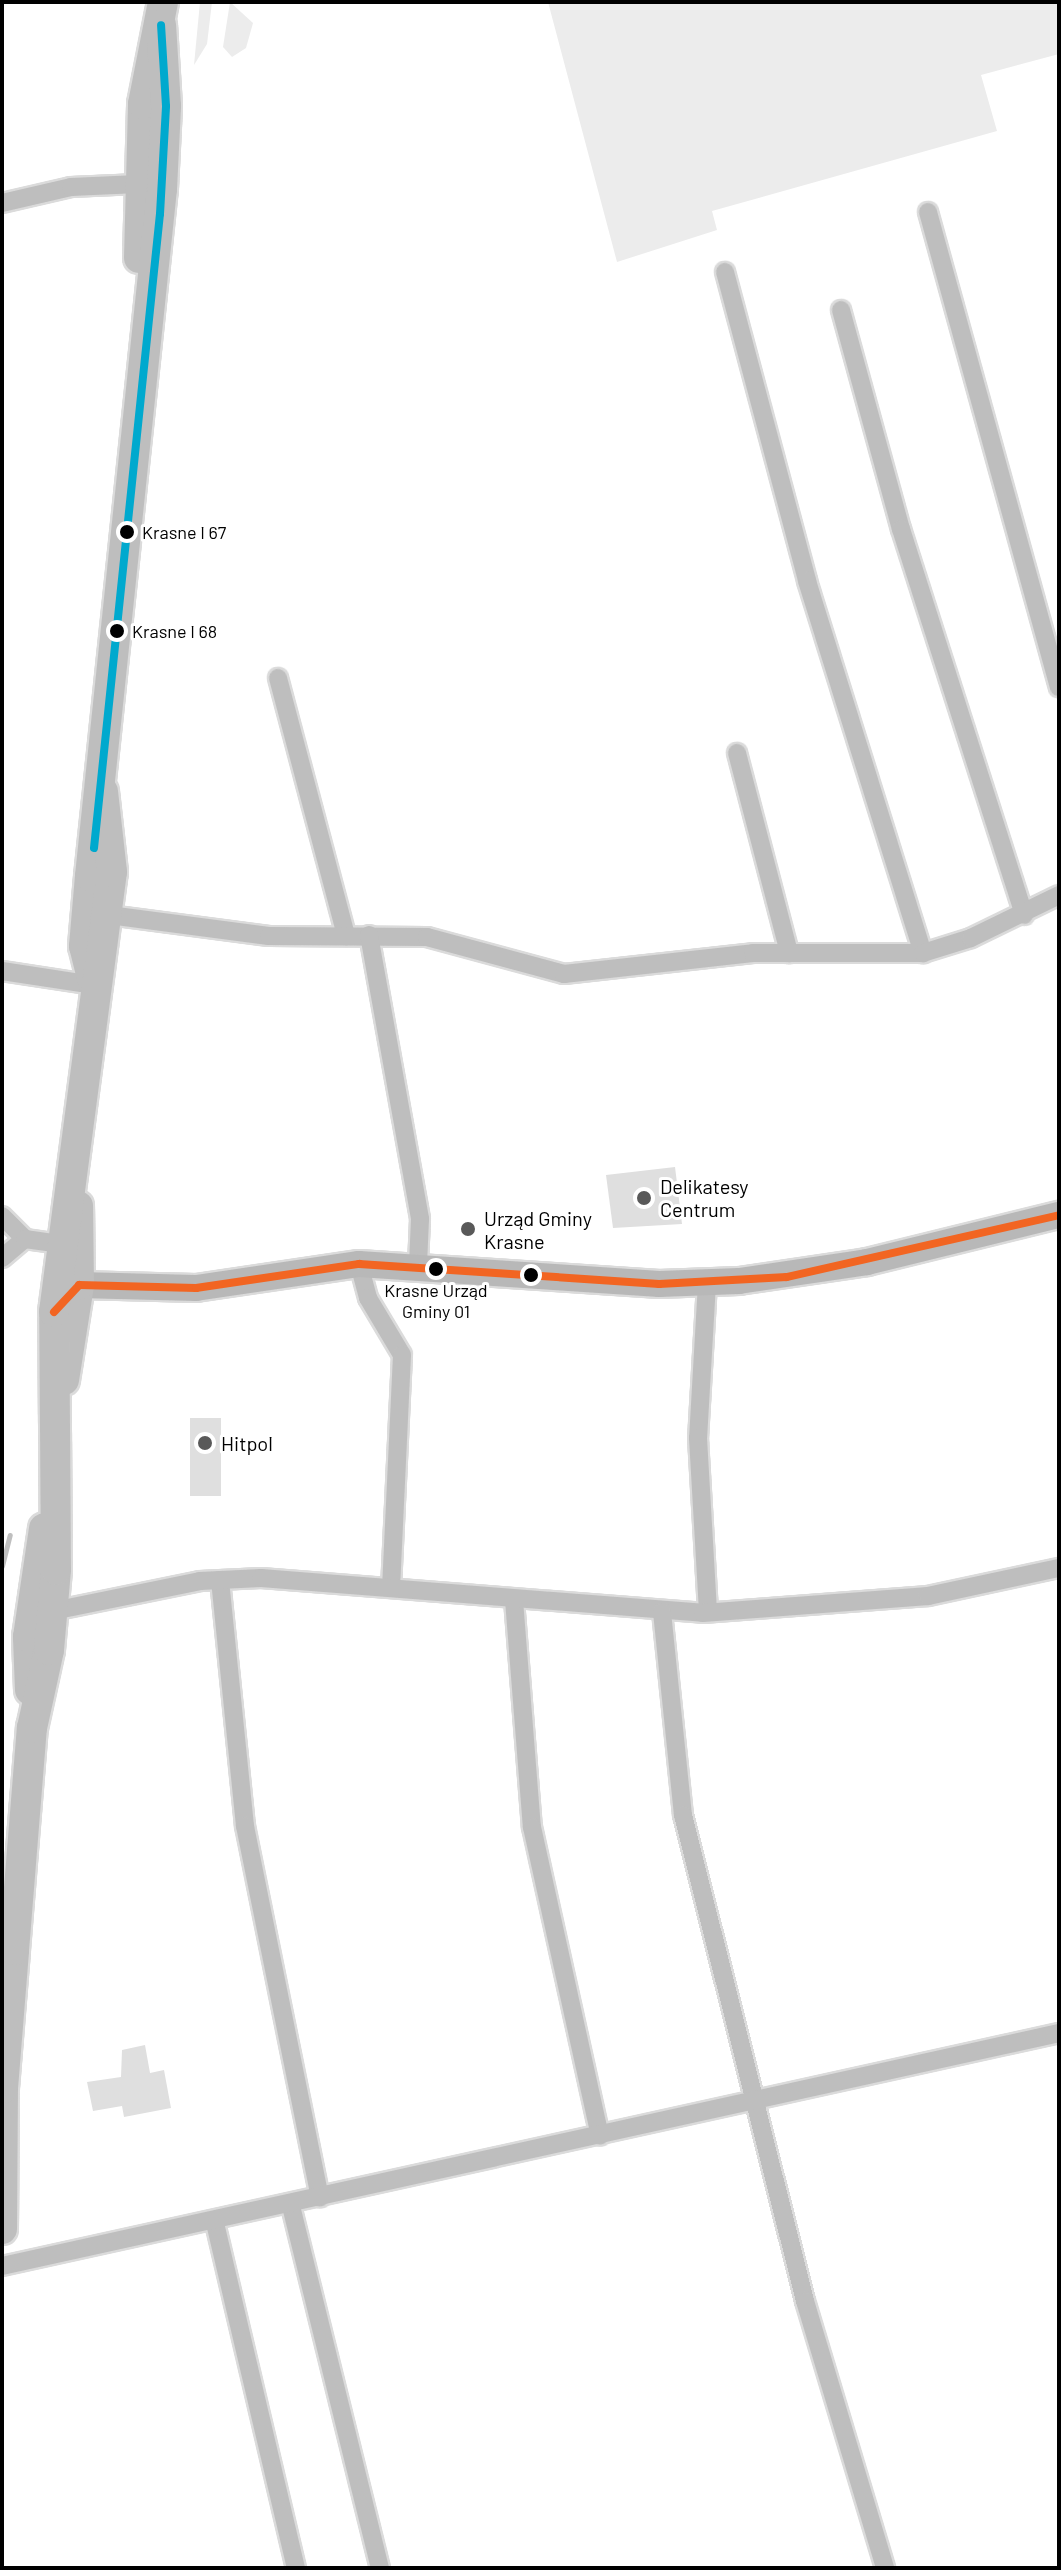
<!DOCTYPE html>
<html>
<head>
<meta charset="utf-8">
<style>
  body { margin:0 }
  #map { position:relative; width:1061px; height:2570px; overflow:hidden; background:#fff; font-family:Barlow,sans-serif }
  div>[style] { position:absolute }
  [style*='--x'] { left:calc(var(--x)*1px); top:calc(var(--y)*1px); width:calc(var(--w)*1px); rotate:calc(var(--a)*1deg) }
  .green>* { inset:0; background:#ececec }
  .stream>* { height:5px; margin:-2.5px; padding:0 2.5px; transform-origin:2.5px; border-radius:2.5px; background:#bfbfbf }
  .building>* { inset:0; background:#dfdfdf }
  .roads { filter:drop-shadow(2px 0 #dbdbdb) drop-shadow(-2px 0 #dbdbdb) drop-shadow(0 2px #dbdbdb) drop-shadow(0 -2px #dbdbdb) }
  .street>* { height:18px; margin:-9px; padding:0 9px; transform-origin:9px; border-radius:9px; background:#bebebe }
  .secondary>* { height:26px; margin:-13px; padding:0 13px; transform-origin:13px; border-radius:13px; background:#b8b8b8 }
  .primary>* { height:30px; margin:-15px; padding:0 15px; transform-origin:15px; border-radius:15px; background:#bebebe }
  .bus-1>* { height:8px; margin:-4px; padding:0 4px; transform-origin:4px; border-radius:4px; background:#00a9ce }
  .bus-2>* { height:8px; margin:-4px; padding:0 4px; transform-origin:4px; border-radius:4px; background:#f26522 }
  .dots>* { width:22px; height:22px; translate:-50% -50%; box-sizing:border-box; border:4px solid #fff; border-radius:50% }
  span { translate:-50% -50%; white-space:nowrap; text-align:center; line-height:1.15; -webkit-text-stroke:6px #fff; paint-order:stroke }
  .bus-label { font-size:18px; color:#000 }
  .left { translate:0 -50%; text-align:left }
  .poi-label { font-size:20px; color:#000 }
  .frame { position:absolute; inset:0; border:4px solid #000; pointer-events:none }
</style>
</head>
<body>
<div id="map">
  <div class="green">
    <div style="clip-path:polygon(200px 2px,212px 2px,207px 44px,194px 65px)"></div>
    <div style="clip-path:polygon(230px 2px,253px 23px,246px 48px,232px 57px,223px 47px)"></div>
    <div style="clip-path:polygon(548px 2px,1059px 2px,1059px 54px,981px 75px,997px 131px,712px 211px,717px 230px,617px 262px)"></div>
  </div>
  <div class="stream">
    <div style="--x:2;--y:1566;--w:32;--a:-76"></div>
  </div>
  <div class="building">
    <div style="clip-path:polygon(675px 1167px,682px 1224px,613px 1228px,606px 1175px)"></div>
    <div style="clip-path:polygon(190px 1418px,221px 1418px,221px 1496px,190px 1496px)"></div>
    <div style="clip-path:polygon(145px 2045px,150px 2073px,164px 2070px,171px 2108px,124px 2117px,122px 2106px,93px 2111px,87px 2082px,121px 2077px,122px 2050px)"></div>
  </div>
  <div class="roads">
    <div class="street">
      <div style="--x:2;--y:203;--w:71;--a:-13.1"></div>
      <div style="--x:71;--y:187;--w:67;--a:-2.6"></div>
      <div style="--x:928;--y:212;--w:493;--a:74.6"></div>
      <div style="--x:725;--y:272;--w:320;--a:75.1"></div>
      <div style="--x:807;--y:581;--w:390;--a:72.7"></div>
      <div style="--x:841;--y:310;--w:227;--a:74.7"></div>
      <div style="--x:901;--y:529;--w:405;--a:72.3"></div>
      <div style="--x:278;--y:678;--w:267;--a:75.2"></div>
      <div style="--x:737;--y:753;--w:207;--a:75.4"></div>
      <div style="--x:100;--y:920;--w:10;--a:-29"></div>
      <div style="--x:109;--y:915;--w:161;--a:7.5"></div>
      <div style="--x:269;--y:936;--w:158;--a:0.4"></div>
      <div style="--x:427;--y:937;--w:142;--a:15.1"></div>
      <div style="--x:564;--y:974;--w:190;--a:-6.3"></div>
      <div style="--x:753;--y:953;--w:170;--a:0"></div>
      <div style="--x:923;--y:953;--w:50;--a:-17.4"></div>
      <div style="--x:971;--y:938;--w:98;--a:-26"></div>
      <div style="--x:369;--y:935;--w:289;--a:79.8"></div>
      <div style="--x:420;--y:1219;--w:45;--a:92.5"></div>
      <div style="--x:2;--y:971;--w:92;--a:8.7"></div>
      <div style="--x:2;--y:1216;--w:33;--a:45"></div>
      <div style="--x:2;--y:1258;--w:30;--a:-40"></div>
      <div style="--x:25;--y:1239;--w:35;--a:8"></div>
      <div style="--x:359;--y:1264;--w:35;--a:75"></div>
      <div style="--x:368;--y:1298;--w:66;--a:59.2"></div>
      <div style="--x:402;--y:1355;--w:230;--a:92.7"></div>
      <div style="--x:707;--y:1283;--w:155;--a:93.3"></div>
      <div style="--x:698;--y:1438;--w:174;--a:86.7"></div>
      <div style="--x:220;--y:1580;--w:247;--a:84.2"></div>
      <div style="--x:245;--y:1826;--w:379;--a:78.6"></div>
      <div style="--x:514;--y:1600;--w:228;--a:85.5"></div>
      <div style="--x:532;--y:1827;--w:316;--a:77.6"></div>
      <div style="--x:48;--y:1612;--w:155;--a:-11.5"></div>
      <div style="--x:200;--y:1581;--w:61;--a:-2.8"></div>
      <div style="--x:261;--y:1578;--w:443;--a:4.5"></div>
      <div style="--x:703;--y:1613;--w:226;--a:-4.3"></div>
      <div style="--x:928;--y:1596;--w:134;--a:-12.1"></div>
      <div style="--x:662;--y:1612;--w:204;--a:84.1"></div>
      <div style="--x:683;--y:1815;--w:501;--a:75.91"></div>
      <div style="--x:805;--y:2301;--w:279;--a:73.3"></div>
      <div style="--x:291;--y:2206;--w:373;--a:76.2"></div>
      <div style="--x:215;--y:2223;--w:354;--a:76.8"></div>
      <div style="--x:2;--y:2266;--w:1082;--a:-12.43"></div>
    </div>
    <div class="secondary">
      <div style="--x:64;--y:1296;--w:19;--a:-36"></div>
      <div style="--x:79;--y:1285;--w:117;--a:1.5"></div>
      <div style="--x:196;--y:1288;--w:165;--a:-8.4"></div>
      <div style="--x:359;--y:1264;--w:301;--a:3.8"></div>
      <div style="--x:659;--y:1284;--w:80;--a:-2.1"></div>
      <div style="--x:739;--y:1281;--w:129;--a:-8.4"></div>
      <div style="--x:867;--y:1262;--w:198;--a:-13.8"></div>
    </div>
    <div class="primary">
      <div style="--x:139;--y:258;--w:154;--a:-88.5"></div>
      <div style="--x:143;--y:104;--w:104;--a:-78.9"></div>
      <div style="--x:93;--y:982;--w:37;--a:-104"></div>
      <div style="--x:84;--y:946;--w:70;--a:-85.1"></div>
      <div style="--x:90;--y:876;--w:691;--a:-84.02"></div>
      <div style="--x:162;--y:189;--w:83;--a:-87.2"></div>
      <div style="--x:166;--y:106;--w:81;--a:-93.5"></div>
      <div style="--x:64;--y:1380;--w:96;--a:-81"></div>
      <div style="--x:79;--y:1285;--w:79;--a:-90.7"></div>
      <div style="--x:30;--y:1690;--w:53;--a:-92.2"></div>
      <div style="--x:28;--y:1637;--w:110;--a:-81.6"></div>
      <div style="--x:2;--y:2229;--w:141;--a:-89.6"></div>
      <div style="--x:3;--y:2088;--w:138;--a:-85.4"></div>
      <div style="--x:14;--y:1950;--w:223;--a:-85.4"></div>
      <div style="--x:32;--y:1728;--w:80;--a:-77.7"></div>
      <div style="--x:49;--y:1650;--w:80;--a:-85"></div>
      <div style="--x:56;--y:1570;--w:258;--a:-90.4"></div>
      <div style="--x:54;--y:1312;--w:444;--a:-82.5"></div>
      <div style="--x:112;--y:872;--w:81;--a:-96.4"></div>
    </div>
  </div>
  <div class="bus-1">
    <div style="--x:94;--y:848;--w:637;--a:-84.06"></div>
    <div style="--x:160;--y:214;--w:108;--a:-86.8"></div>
    <div style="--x:166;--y:106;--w:81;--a:-93.5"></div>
  </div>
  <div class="bus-2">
    <div style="--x:54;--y:1312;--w:37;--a:-47"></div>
    <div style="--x:79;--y:1285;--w:117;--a:1.5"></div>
    <div style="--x:196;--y:1288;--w:165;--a:-8.4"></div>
    <div style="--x:359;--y:1264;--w:301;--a:3.8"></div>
    <div style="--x:659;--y:1284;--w:128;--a:-3.1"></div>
    <div style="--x:787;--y:1277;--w:279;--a:-12.8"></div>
  </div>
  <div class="dots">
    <div style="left:127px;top:532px;background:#000"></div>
    <div style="left:117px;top:631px;background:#000"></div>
    <div style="left:644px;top:1198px;background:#595959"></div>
    <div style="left:468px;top:1229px;background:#595959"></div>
    <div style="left:436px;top:1269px;background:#000"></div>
    <div style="left:531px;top:1275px;background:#000"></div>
    <div style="left:205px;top:1443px;background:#595959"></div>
  </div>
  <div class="bus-label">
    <span class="left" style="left:142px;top:532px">Krasne I 67</span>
    <span class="left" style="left:132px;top:631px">Krasne I 68</span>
    <span style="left:436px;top:1301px">Krasne Urząd<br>Gminy 01</span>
  </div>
  <div class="poi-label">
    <span class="left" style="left:660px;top:1198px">Delikatesy<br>Centrum</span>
    <span class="left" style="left:484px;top:1230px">Urząd Gminy<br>Krasne</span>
    <span class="left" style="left:221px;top:1443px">Hitpol</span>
  </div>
  <div class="frame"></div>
</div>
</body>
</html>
